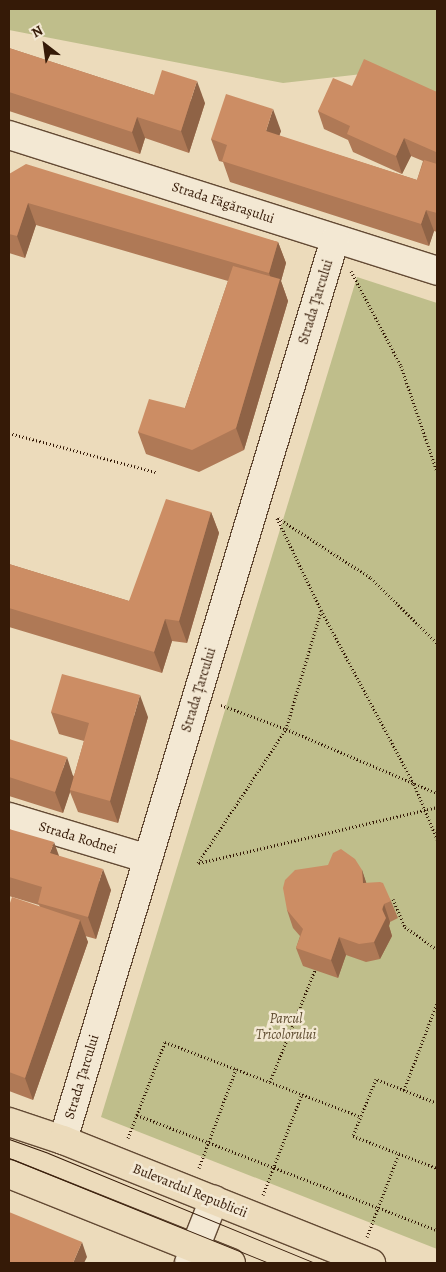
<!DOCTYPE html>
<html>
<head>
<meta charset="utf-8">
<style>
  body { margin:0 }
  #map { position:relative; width:446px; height:1272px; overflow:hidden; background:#ecdbbb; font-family:Alegreya,serif }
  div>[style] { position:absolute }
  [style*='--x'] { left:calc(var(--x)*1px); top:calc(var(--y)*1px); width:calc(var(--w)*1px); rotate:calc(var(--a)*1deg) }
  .green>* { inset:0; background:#bfbe8b }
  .path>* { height:3px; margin-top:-1.5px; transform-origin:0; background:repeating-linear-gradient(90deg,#351a07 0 1px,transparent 0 3.5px) }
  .roads { filter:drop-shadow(1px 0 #634a34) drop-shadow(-1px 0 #634a34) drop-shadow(0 1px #634a34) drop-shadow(0 -1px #634a34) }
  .minor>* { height:28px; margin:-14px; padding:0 14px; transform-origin:14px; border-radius:14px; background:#f3e8d3 }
  .major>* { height:28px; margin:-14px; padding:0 14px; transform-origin:14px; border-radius:14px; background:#ecdbbb }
  .tram>* { height:1px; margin:-0.5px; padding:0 0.5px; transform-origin:0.5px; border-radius:0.5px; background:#351a07 }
  .wall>* { inset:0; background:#af7956 }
  .shaded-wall>* { inset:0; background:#8f6346 }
  .building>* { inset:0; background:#cc8d64 }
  span { translate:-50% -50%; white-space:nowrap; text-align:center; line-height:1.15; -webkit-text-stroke:5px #f3e8d3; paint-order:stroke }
  .street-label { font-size:14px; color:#351a07 }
  .park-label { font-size:14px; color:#5e4b2f; font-style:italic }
  .frame { position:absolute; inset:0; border:10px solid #351a07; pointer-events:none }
  .north { position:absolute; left:20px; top:20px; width:50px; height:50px; -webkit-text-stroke:4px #f3e8d3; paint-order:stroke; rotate:330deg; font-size:14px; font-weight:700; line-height:20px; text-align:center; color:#351a07 }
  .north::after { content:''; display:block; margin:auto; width:18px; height:22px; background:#351a07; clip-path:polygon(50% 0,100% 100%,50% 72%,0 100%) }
</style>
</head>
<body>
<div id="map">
  <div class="green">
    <div style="clip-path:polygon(9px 9px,437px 9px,437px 95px,371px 73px,283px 83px,9px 30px)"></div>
    <div style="clip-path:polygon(357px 277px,437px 303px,437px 1249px,101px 1117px)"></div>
  </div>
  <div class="path">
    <div style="--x:351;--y:271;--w:107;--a:62.2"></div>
    <div style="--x:401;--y:366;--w:112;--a:71.2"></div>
    <div style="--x:9;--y:433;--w:152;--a:14.9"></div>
    <div style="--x:277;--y:518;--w:102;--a:64.4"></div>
    <div style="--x:321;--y:610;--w:197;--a:61.9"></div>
    <div style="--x:414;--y:784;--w:60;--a:67.3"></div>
    <div style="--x:278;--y:518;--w:111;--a:32.8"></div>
    <div style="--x:371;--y:578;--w:93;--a:44.6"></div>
    <div style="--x:221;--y:705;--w:69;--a:20.3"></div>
    <div style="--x:286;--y:729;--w:164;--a:23"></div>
    <div style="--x:198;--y:863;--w:160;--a:-56.7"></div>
    <div style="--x:286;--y:729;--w:123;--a:-73.5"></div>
    <div style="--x:199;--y:863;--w:244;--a:-13.2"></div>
    <div style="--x:393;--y:899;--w:30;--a:67"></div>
    <div style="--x:405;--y:927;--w:39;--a:35"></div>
    <div style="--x:270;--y:1082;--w:121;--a:-68.1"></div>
    <div style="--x:404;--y:1090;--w:93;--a:-69.2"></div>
    <div style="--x:437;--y:1103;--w:66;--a:-158.5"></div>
    <div style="--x:376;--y:1079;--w:61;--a:112"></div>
    <div style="--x:353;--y:1136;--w:90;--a:20.9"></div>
    <div style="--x:137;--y:1115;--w:321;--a:21"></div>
    <div style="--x:128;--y:1138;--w:103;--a:-68.9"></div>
    <div style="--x:165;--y:1042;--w:210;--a:20.9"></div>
    <div style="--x:199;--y:1168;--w:106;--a:-69.5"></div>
    <div style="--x:263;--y:1195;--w:108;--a:-68.9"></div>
    <div style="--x:367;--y:1237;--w:90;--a:-69.1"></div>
  </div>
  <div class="roads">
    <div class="minor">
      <div style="--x:9;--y:135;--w:449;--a:17.6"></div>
      <div style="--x:9;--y:817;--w:145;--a:16.8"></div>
      <div style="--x:63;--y:1140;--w:941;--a:-73.2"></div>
      <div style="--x:189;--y:1263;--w:68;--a:-68.4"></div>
    </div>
    <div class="major">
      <div style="--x:9;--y:1122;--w:57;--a:18.4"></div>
      <div style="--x:63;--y:1140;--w:332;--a:21.8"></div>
      <div style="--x:9;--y:1174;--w:239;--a:21.8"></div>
    </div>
  </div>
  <div class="tram">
    <div style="--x:9;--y:1139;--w:41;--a:19.7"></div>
    <div style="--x:48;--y:1153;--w:289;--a:22.4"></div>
    <div style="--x:9;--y:1158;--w:280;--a:22"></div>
  </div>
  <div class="wall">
    <div style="clip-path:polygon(9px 48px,154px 95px,205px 103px,189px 153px,145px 138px,140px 154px,9px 111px)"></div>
    <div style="clip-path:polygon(352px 86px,437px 92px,437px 232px,434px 231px,429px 246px,230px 182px,223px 162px,219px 161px,211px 139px,281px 131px,279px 136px,417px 180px,423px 161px,411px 156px,402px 174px,353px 152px,348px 140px,324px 129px,318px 111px)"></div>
    <div style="clip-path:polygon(9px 174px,278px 242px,286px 263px,281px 281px,288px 301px,244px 450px,199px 472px,146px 454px,138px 432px,185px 408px,228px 281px,36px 225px,25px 258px,9px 253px)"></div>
    <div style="clip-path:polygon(211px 512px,219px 533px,187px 643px,172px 641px,162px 673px,9px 627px,9px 564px,129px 601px)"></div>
    <div style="clip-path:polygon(51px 712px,148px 717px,118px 823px,78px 812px,70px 792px,63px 813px,9px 796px,9px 739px,74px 776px,84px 741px,59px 734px)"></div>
    <div style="clip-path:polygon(9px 829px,59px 856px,111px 890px,96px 939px,85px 936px,88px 942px,33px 1100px,9px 1091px,9px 906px,40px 907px,39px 905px,9px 896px)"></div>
    <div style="clip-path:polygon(328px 865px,362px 870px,366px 883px,391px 901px,398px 918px,390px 922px,389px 926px,392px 936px,380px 959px,366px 962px,346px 955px,338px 978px,303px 966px,296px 948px,300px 936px,293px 928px,287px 910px)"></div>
  </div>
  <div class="shaded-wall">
    <div style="clip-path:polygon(197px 81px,205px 103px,189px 153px,181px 131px)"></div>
    <div style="clip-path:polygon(273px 109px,281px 131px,273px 153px,266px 131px)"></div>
    <div style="clip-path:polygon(137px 117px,145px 138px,140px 154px,132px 132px)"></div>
    <div style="clip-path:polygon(404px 138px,411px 156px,402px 174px,396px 156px)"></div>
    <div style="clip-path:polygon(28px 203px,36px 225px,25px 258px,17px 236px)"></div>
    <div style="clip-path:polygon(426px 210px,434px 231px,429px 246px,421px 224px)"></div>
    <div style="clip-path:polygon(278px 242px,286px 263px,281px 281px,288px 301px,244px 450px,236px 428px,276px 293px,269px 273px)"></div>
    <div style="clip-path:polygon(211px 512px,219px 533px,187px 643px,179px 621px)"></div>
    <div style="clip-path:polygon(165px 619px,172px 641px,162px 673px,154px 652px)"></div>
    <div style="clip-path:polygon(140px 695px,148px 717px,118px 823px,110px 801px)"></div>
    <div style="clip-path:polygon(67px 757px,74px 779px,70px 790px,70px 792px,63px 813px,55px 792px)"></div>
    <div style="clip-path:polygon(54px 842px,62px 864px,50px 853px)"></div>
    <div style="clip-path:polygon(103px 869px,111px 890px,96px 939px,88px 917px)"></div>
    <div style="clip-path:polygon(362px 870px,368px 888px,363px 883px)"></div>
    <div style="clip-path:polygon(384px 904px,390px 922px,389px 926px,392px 936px,380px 959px,374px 942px)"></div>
    <div style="clip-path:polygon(80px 920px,88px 942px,33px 1100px,25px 1078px)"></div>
    <div style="clip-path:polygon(339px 937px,346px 955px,338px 978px,331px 960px)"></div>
    <div style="clip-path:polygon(82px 1242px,87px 1257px,84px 1263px,73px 1263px)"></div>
  </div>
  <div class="building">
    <div style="clip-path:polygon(9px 48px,154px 95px,162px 70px,197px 81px,181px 131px,137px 117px,132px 132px,9px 92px)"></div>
    <div style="clip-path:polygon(364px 59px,437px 92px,437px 150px,436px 152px,404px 138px,396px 156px,347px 134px,350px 126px,318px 111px,333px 78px,352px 86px)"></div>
    <div style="clip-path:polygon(226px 94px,273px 109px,266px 131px,417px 180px,424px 160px,437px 164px,437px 213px,426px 210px,421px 224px,222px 161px,227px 145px,211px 139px)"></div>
    <div style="clip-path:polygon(26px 164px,278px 242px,269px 273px,28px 203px,17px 236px,9px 234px,9px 174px)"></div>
    <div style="clip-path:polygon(233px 266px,280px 279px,236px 428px,192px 450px,138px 432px,149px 399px,185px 408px)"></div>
    <div style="clip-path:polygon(166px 499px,211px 512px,179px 621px,165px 619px,154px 652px,9px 608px,9px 564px,129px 601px)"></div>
    <div style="clip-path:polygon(62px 674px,140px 695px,110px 801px,70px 790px,89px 723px,51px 712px)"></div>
    <div style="clip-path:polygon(9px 739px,67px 757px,55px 792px,9px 777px)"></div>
    <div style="clip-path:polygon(9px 829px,54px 842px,50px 853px,103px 869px,88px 917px,38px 903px,42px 887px,9px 877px)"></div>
    <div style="clip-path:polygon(341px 849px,355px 859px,362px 870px,363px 883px,380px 882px,383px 883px,391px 901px,384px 904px,382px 909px,386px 918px,374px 942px,359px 944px,339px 937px,331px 960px,296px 948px,303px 929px,287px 910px,283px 888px,285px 880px,295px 870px,328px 865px,333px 853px)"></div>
    <div style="clip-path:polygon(12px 897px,80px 920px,25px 1078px,9px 1072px,9px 906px)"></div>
    <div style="clip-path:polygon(9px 1212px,82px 1242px,73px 1263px,9px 1263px)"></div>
  </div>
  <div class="street-label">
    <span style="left:223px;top:203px;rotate:18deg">Strada Făgărașului</span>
    <span style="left:316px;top:302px;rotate:-73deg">Strada Țarcului</span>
    <span style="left:199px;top:690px;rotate:-73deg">Strada Țarcului</span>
    <span style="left:78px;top:838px;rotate:17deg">Strada Rodnei</span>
    <span style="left:82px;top:1077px;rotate:-73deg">Strada Țarcului</span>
    <span style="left:190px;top:1191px;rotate:22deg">Bulevardul Republicii</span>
  </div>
  <div class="park-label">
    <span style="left:286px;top:1027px">Parcul<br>Tricolorului</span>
  </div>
  <div class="frame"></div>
  <div class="north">N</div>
</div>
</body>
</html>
